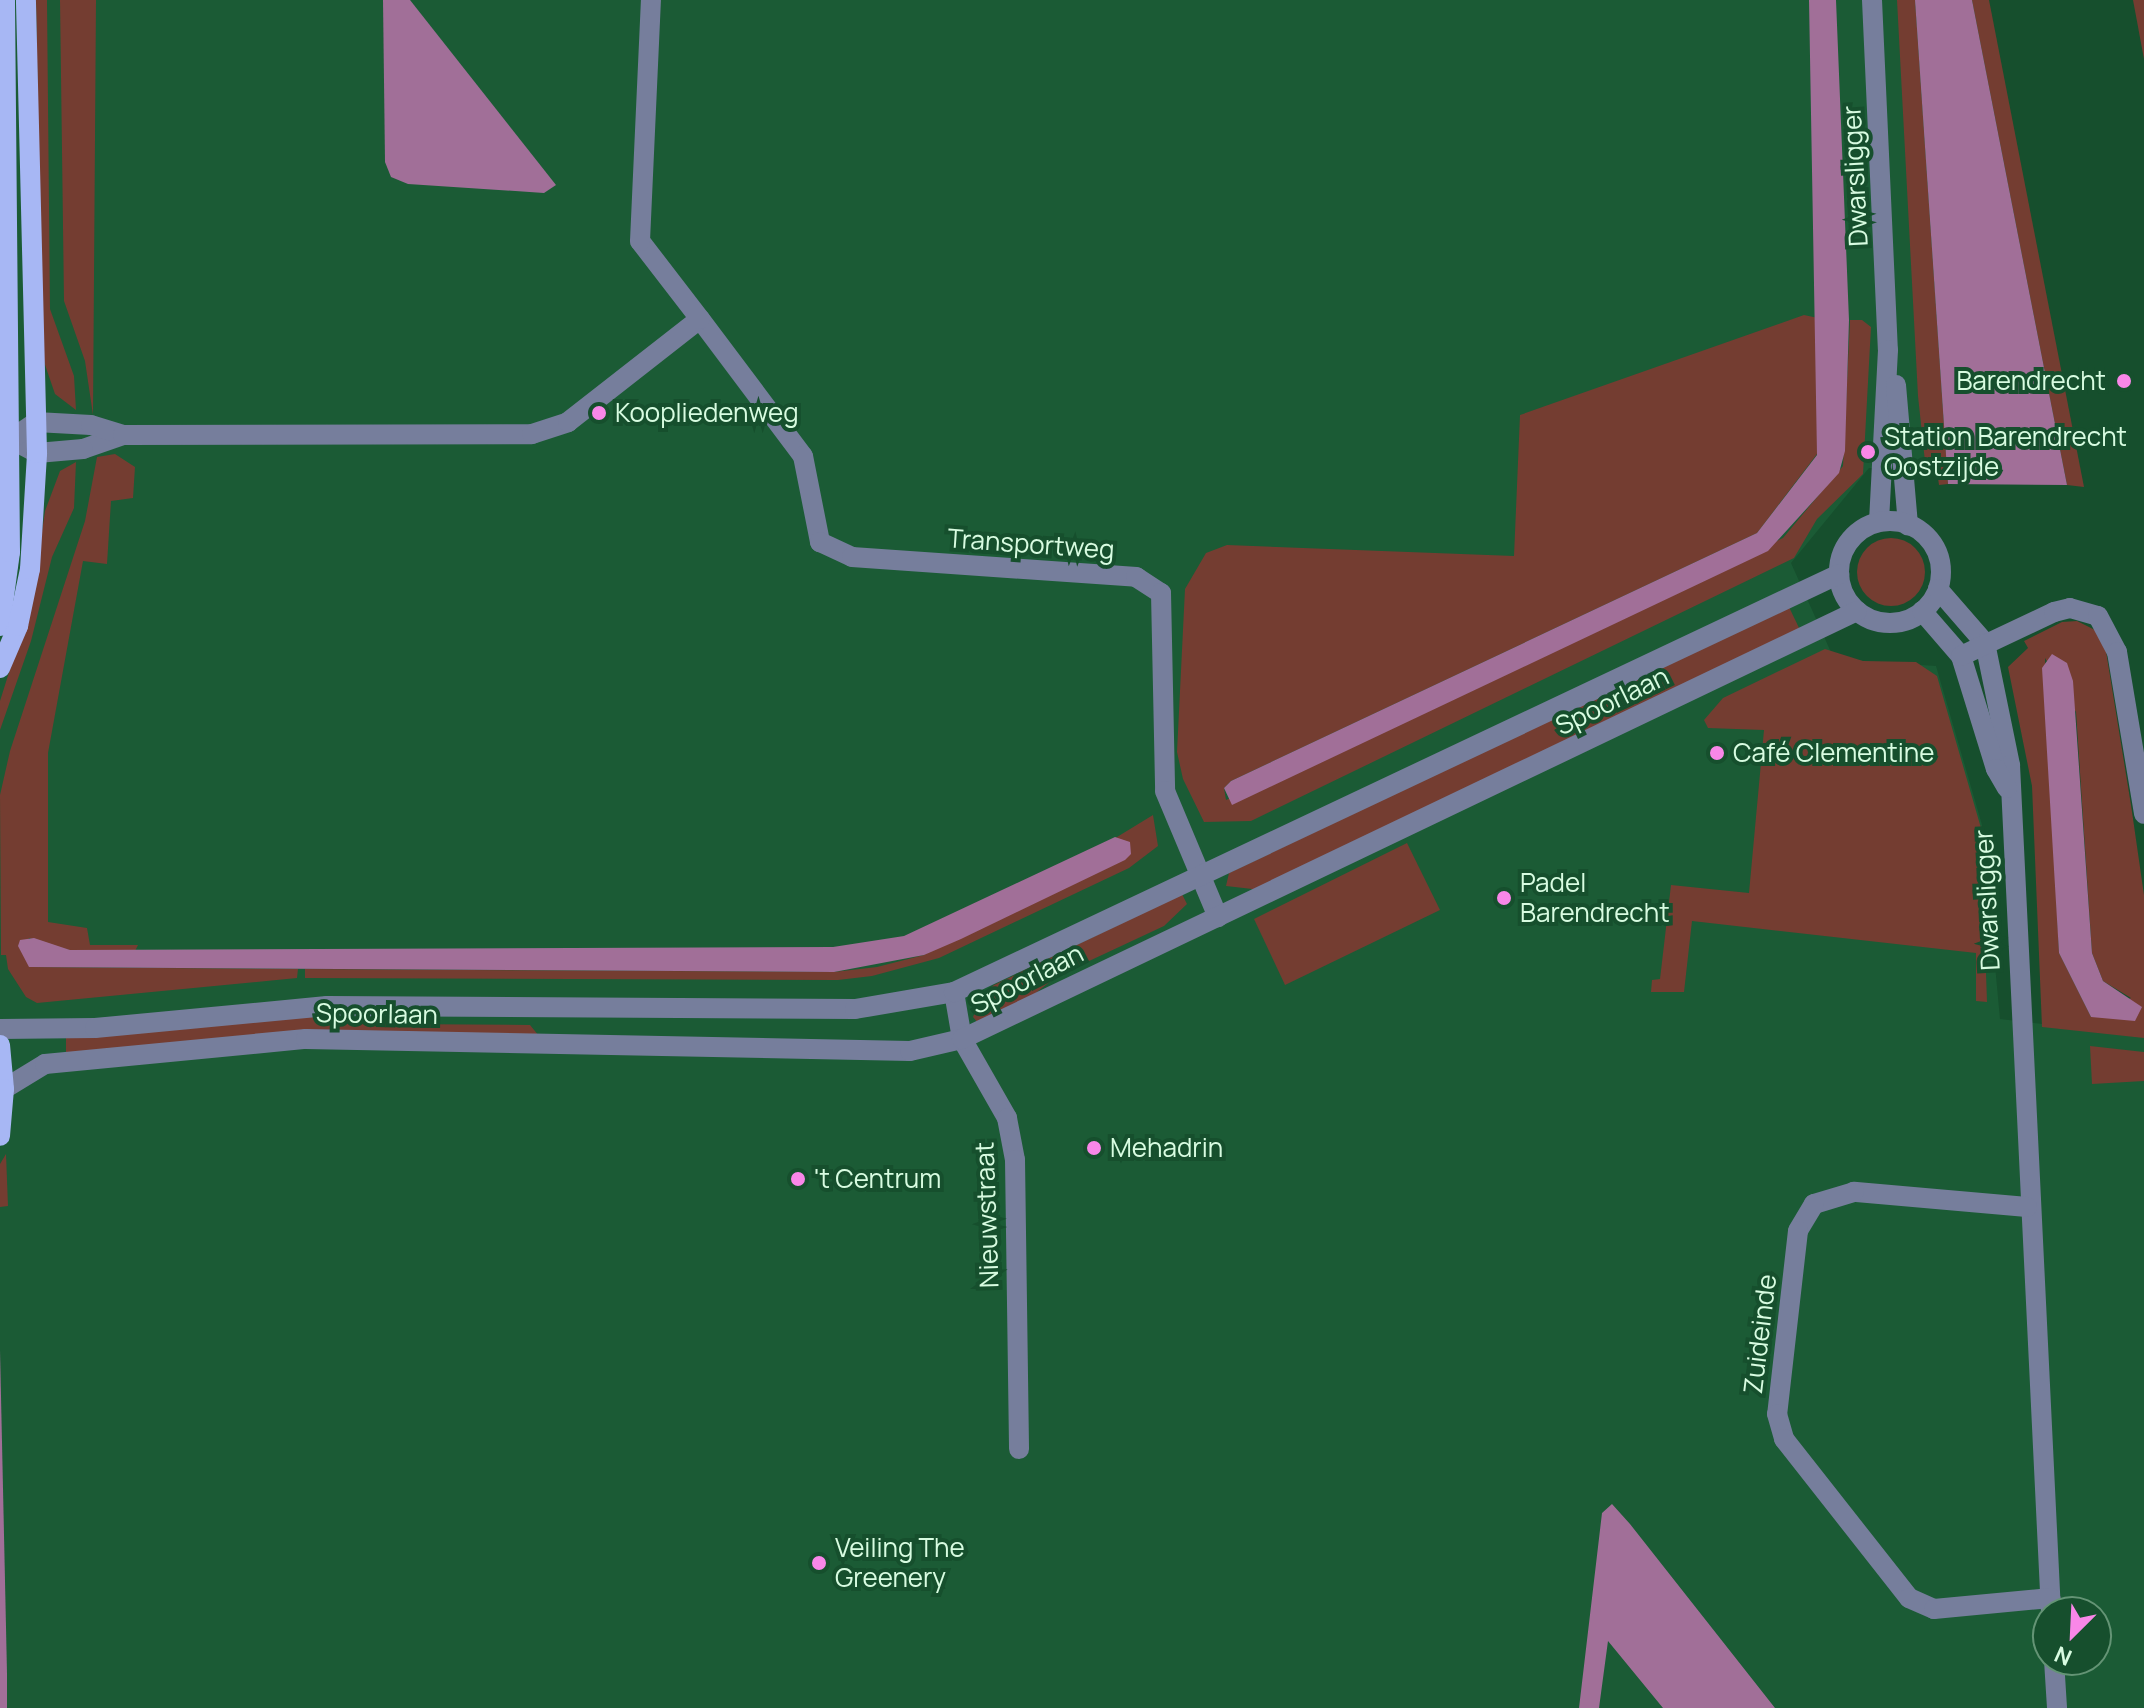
<!DOCTYPE html>
<html>
<head>
<meta charset="utf-8">
<style>
  body { margin:0 }
  #map { position:relative; width:2144px; height:1708px; overflow:hidden; background:#164f2d; font-family:Manrope,sans-serif }
  div>[style] { position:absolute }
  [style*='--x'] { left:calc(var(--x)*1px); top:calc(var(--y)*1px); width:calc(var(--w)*1px); rotate:calc(var(--a)*1deg) }
  .built>* { inset:0; background:#1b5b35 }
  .green>* { inset:0; background:#743d31 }
  .round { border-radius:50% }
  .water>* { inset:0; background:#a16f98 }
  .minor>* { height:20px; margin:-10px; padding:0 10px; transform-origin:10px; border-radius:10px; background:#767e9c }
  .minor>.ring { margin:-10px; padding:0; box-sizing:content-box; background:none; border:20px solid #767e9c; border-radius:50% }
  .major>* { height:20px; margin:-10px; padding:0 10px; transform-origin:10px; border-radius:10px; background:#a7b7f4 }
  .dots>* { width:22px; height:22px; translate:-50% -50%; box-sizing:border-box; border:4px solid #164f2d; border-radius:50% }
  span { translate:-50% -50%; white-space:nowrap; text-align:center; line-height:1.15; -webkit-text-stroke:8px #164f2d; paint-order:stroke }
  .street-label { font-size:26px; color:#d8fce1 }
  .poi-label { font-size:26px; color:#d8fce1 }
  .right { translate:-100% -50%; text-align:right }
  .left { translate:0 -50%; text-align:left }
  .north { position:absolute; left:2032px; top:1596px; width:80px; height:80px; box-sizing:border-box; background:#164f2d; border:2px solid #649475; border-radius:50%; rotate:204deg; font-size:22px; font-weight:700; line-height:32px; text-align:center; color:#d8fce1 }
  .north::after { content:''; display:block; margin:auto; width:28px; height:36px; background:#f987e8; clip-path:polygon(50% 0,100% 100%,50% 72%,0 100%) }
</style>
</head>
<body>
<div id="map">
  <div class="built">
    <div style="clip-path:polygon(evenodd,0 0,1936px 0,1956px 467px,1869px 468px,1791px 563px,1834px 659px,1936px 666px,1982px 825px,2000px 1019px,2144px 1036px,2144px 1708px,0 1708px,0 0,2048px 1612px,2096px 1612px,2096px 1660px,2048px 1660px,2048px 1612px)"></div>
  </div>
  <div class="green">
    <div style="clip-path:polygon(36px 0,47px 0,50px 309px,74px 376px,76px 410px,55px 394px,42px 356px)"></div>
    <div style="clip-path:polygon(60px 0,96px 0,93px 415px,85px 361px,64px 301px)"></div>
    <div style="clip-path:polygon(1897px 0,1915px 0,1948px 484px,1939px 485px,1937px 471px,1926px 471px,1918px 396px)"></div>
    <div style="clip-path:polygon(1972px 0,1989px 0,2084px 487px,2067px 485px)"></div>
    <div style="clip-path:polygon(2133px 0,2144px 0,2144px 59px)"></div>
    <div style="clip-path:polygon(1804px 315px,1818px 318px,1817px 454px,1757px 533px,1231px 781px,1224px 788px,1226px 800px,1783px 538px,1843px 466px,1850px 320px,1862px 320px,1871px 327px,1863px 474px,1817px 519px,1794px 558px,1251px 821px,1204px 822px,1183px 779px,1177px 752px,1185px 589px,1206px 553px,1227px 545px,1514px 556px,1520px 415px)"></div>
    <div style="clip-path:polygon(115px 454px,135px 467px,133px 498px,111px 501px,107px 564px,83px 561px,48px 753px,48px 922px,87px 928px,90px 945px,138px 945px,135px 951px,69px 950px,29px 938px,24px 948px,30px 967px,298px 969px,297px 978px,37px 1003px,26px 997px,8px 969px,6px 955px,1px 955px,0 795px,10px 751px,85px 521px,97px 457px)"></div>
    <div style="clip-path:polygon(76px 462px,74px 508px,52px 557px,31px 641px,0 730px,0 701px,32px 599px,45px 511px,60px 471px)"></div>
    <div class="round" style="left:1857px;top:538px;width:68px;height:68px"></div>
    <div style="clip-path:polygon(1788px 605px,1801px 632px,1261px 890px,1226px 886px,1229px 873px)"></div>
    <div style="clip-path:polygon(evenodd,2077px 621px,2095px 630px,2105px 645px,2131px 805px,2144px 895px,2144px 1038px,2042px 1027px,2032px 786px,2008px 667px,2028px 648px,2024px 641px,2062px 622px,2077px 621px,2045px 658px,2076px 712px,2092px 953px,2103px 981px,2131px 998px,2091px 1017px,2059px 953px,2045px 658px)"></div>
    <div style="clip-path:polygon(1825px 649px,1863px 661px,1916px 662px,1937px 676px,1981px 828px,1987px 1002px,1976px 1001px,1976px 953px,1692px 921px,1684px 992px,1651px 992px,1652px 980px,1660px 979px,1671px 885px,1749px 893px,1764px 730px,1708px 728px,1704px 720px,1723px 698px)"></div>
    <div style="clip-path:polygon(1153px 815px,1158px 846px,1129px 868px,939px 958px,872px 976px,838px 980px,305px 978px,305px 969px,834px 972px,877px 967px,924px 955px)"></div>
    <div style="clip-path:polygon(1407px 843px,1440px 910px,1285px 985px,1254px 919px)"></div>
    <div style="clip-path:polygon(1182px 894px,1187px 904px,1164px 926px,1057px 976px,1012px 1012px,978px 1023px,973px 1017px,982px 995px,994px 985px)"></div>
    <div style="clip-path:polygon(314px 1014px,388px 1024px,530px 1025px,539px 1036px,66px 1055px,66px 1037px)"></div>
    <div style="clip-path:polygon(2090px 1046px,2144px 1052px,2144px 1081px,2092px 1084px)"></div>
    <div style="clip-path:polygon(6px 1154px,8px 1206px,0 1207px,0 1164px)"></div>
  </div>
  <div class="water">
    <div style="clip-path:polygon(383px 0,410px 0,556px 185px,544px 193px,408px 184px,391px 177px,385px 162px)"></div>
    <div style="clip-path:polygon(1809px 0,1836px 0,1849px 320px,1845px 451px,1839px 473px,1768px 551px,1232px 805px,1224px 788px,1231px 781px,1757px 533px,1817px 455px)"></div>
    <div style="clip-path:polygon(1915px 0,1972px 0,2067px 485px,1948px 484px)"></div>
    <div style="clip-path:polygon(2052px 654px,2067px 663px,2073px 681px,2092px 953px,2103px 981px,2142px 1007px,2135px 1021px,2091px 1017px,2059px 953px,2042px 668px)"></div>
    <div style="clip-path:polygon(1115px 837px,1130px 842px,1131px 854px,1125px 860px,961px 939px,924px 955px,834px 972px,29px 967px,18px 946px,20px 940px,34px 938px,70px 950px,833px 947px,904px 936px)"></div>
    <div style="clip-path:polygon(0 1350px,7px 1673px,7px 1708px,0 1708px)"></div>
    <div style="clip-path:polygon(1612px 1504px,1630px 1524px,1775px 1708px,1663px 1708px,1608px 1641px,1599px 1708px,1579px 1708px,1602px 1513px)"></div>
  </div>
  <div class="minor">
    <div style="--x:1872;--y:0;--w:350;--a:87.4"></div>
    <div style="--x:1888;--y:350;--w:172;--a:93"></div>
    <div style="--x:700;--y:319;--w:171;--a:53.1"></div>
    <div style="--x:803;--y:456;--w:88;--a:78.8"></div>
    <div style="--x:820;--y:542;--w:35;--a:25"></div>
    <div style="--x:852;--y:557;--w:285;--a:4"></div>
    <div style="--x:1136;--y:577;--w:30;--a:33"></div>
    <div style="--x:1161;--y:593;--w:198;--a:88.8"></div>
    <div style="--x:1165;--y:791;--w:137;--a:67.2"></div>
    <div style="--x:1896;--y:385;--w:141;--a:85.1"></div>
    <div style="--x:123;--y:435;--w:42;--a:160.7"></div>
    <div style="--x:83;--y:449;--w:46;--a:175"></div>
    <div style="--x:37;--y:453;--w:30;--a:-152"></div>
    <div style="--x:11;--y:439;--w:30;--a:-34"></div>
    <div style="--x:36;--y:422;--w:55;--a:3.1"></div>
    <div style="--x:91;--y:425;--w:34;--a:17"></div>
    <div style="--x:123;--y:435;--w:409;--a:-0.1"></div>
    <div style="--x:532;--y:434;--w:38;--a:-18"></div>
    <div style="--x:568;--y:422;--w:167;--a:-38"></div>
    <div style="--x:700;--y:319;--w:98;--a:-127.6"></div>
    <div style="--x:640;--y:241;--w:241;--a:-87.4"></div>
    <div class="ring" style="left:1839px;top:521px;width:82px;height:82px"></div>
    <div style="--x:1938;--y:589;--w:72;--a:49"></div>
    <div style="--x:1985;--y:643;--w:125;--a:78.4"></div>
    <div style="--x:2010;--y:765;--w:848;--a:87.23"></div>
    <div style="--x:1922;--y:611;--w:60;--a:49.1"></div>
    <div style="--x:1961;--y:656;--w:118;--a:72.8"></div>
    <div style="--x:1996;--y:769;--w:22;--a:60"></div>
    <div style="--x:1961;--y:656;--w:103;--a:-25.3"></div>
    <div style="--x:2054;--y:612;--w:16;--a:-14"></div>
    <div style="--x:2070;--y:608;--w:29;--a:16"></div>
    <div style="--x:2098;--y:616;--w:41;--a:62.2"></div>
    <div style="--x:2117;--y:652;--w:164;--a:80.5"></div>
    <div style="--x:954;--y:992;--w:48;--a:80.3"></div>
    <div style="--x:962;--y:1039;--w:91;--a:60.3"></div>
    <div style="--x:1007;--y:1118;--w:43;--a:79.2"></div>
    <div style="--x:1015;--y:1160;--w:289;--a:89.2"></div>
    <div style="--x:0;--y:1029;--w:95;--a:-0.6"></div>
    <div style="--x:95;--y:1028;--w:233;--a:-5.4"></div>
    <div style="--x:327;--y:1006;--w:528;--a:0.33"></div>
    <div style="--x:855;--y:1009;--w:100;--a:-9.7"></div>
    <div style="--x:954;--y:992;--w:979;--a:-25.28"></div>
    <div style="--x:4;--y:1089;--w:48;--a:-31.4"></div>
    <div style="--x:45;--y:1064;--w:262;--a:-5.5"></div>
    <div style="--x:306;--y:1039;--w:604;--a:1.14"></div>
    <div style="--x:910;--y:1051;--w:53;--a:-13"></div>
    <div style="--x:962;--y:1039;--w:992;--a:-25.56"></div>
    <div style="--x:2027;--y:1207;--w:174;--a:-175"></div>
    <div style="--x:1854;--y:1192;--w:42;--a:163.3"></div>
    <div style="--x:1814;--y:1204;--w:31;--a:121"></div>
    <div style="--x:1798;--y:1231;--w:184;--a:96.5"></div>
    <div style="--x:1777;--y:1414;--w:26;--a:74"></div>
    <div style="--x:1784;--y:1439;--w:202;--a:51.8"></div>
    <div style="--x:1909;--y:1598;--w:27;--a:24"></div>
    <div style="--x:1934;--y:1609;--w:117;--a:-5.4"></div>
    <div style="--x:2054;--y:1660;--w:48;--a:86.4"></div>
  </div>
  <div class="major">
    <div style="--x:0;--y:626;--w:75;--a:-82.3"></div>
    <div style="--x:10;--y:552;--w:552;--a:-90.52"></div>
    <div style="--x:0;--y:668;--w:46;--a:-66.8"></div>
    <div style="--x:18;--y:626;--w:58;--a:-78.1"></div>
    <div style="--x:30;--y:569;--w:116;--a:-86.5"></div>
    <div style="--x:37;--y:453;--w:453;--a:-91.4"></div>
    <div style="--x:0;--y:1045;--w:44;--a:84.8"></div>
    <div style="--x:4;--y:1089;--w:47;--a:94.9"></div>
  </div>
  <div class="dots">
    <div style="left:2124px;top:381px;background:#f987e8"></div>
    <div style="left:599px;top:413px;background:#f987e8"></div>
    <div style="left:1868px;top:452px;background:#f987e8"></div>
    <div style="left:1717px;top:753px;background:#f987e8"></div>
    <div style="left:1504px;top:898px;background:#f987e8"></div>
    <div style="left:1094px;top:1148px;background:#f987e8"></div>
    <div style="left:798px;top:1179px;background:#f987e8"></div>
    <div style="left:819px;top:1563px;background:#f987e8"></div>
  </div>
  <div class="street-label">
    <span style="left:1855px;top:176px;rotate:-93deg">Dwarsligger</span>
    <span style="left:1031px;top:544px;rotate:4deg">Transportweg</span>
    <span style="left:1612px;top:701px;rotate:-26deg">Spoorlaan</span>
    <span style="left:1987px;top:900px;rotate:-93deg">Dwarsligger</span>
    <span style="left:1027px;top:979px;rotate:-27deg">Spoorlaan</span>
    <span style="left:377px;top:1014px;rotate:1deg">Spoorlaan</span>
    <span style="left:987px;top:1215px;rotate:-92deg">Nieuwstraat</span>
    <span style="left:1760px;top:1334px;rotate:-83deg">Zuideinde</span>
  </div>
  <div class="poi-label">
    <span class="right" style="left:2106px;top:381px">Barendrecht</span>
    <span class="left" style="left:615px;top:413px">Koopliedenweg</span>
    <span class="left" style="left:1884px;top:452px">Station Barendrecht<br>Oostzijde</span>
    <span class="left" style="left:1733px;top:753px">Café Clementine</span>
    <span class="left" style="left:1520px;top:898px">Padel<br>Barendrecht</span>
    <span class="left" style="left:1110px;top:1148px">Mehadrin</span>
    <span class="left" style="left:814px;top:1179px">'t Centrum</span>
    <span class="left" style="left:835px;top:1563px">Veiling The<br>Greenery</span>
  </div>
  <div class="north">N</div>
</div>
</body>
</html>
